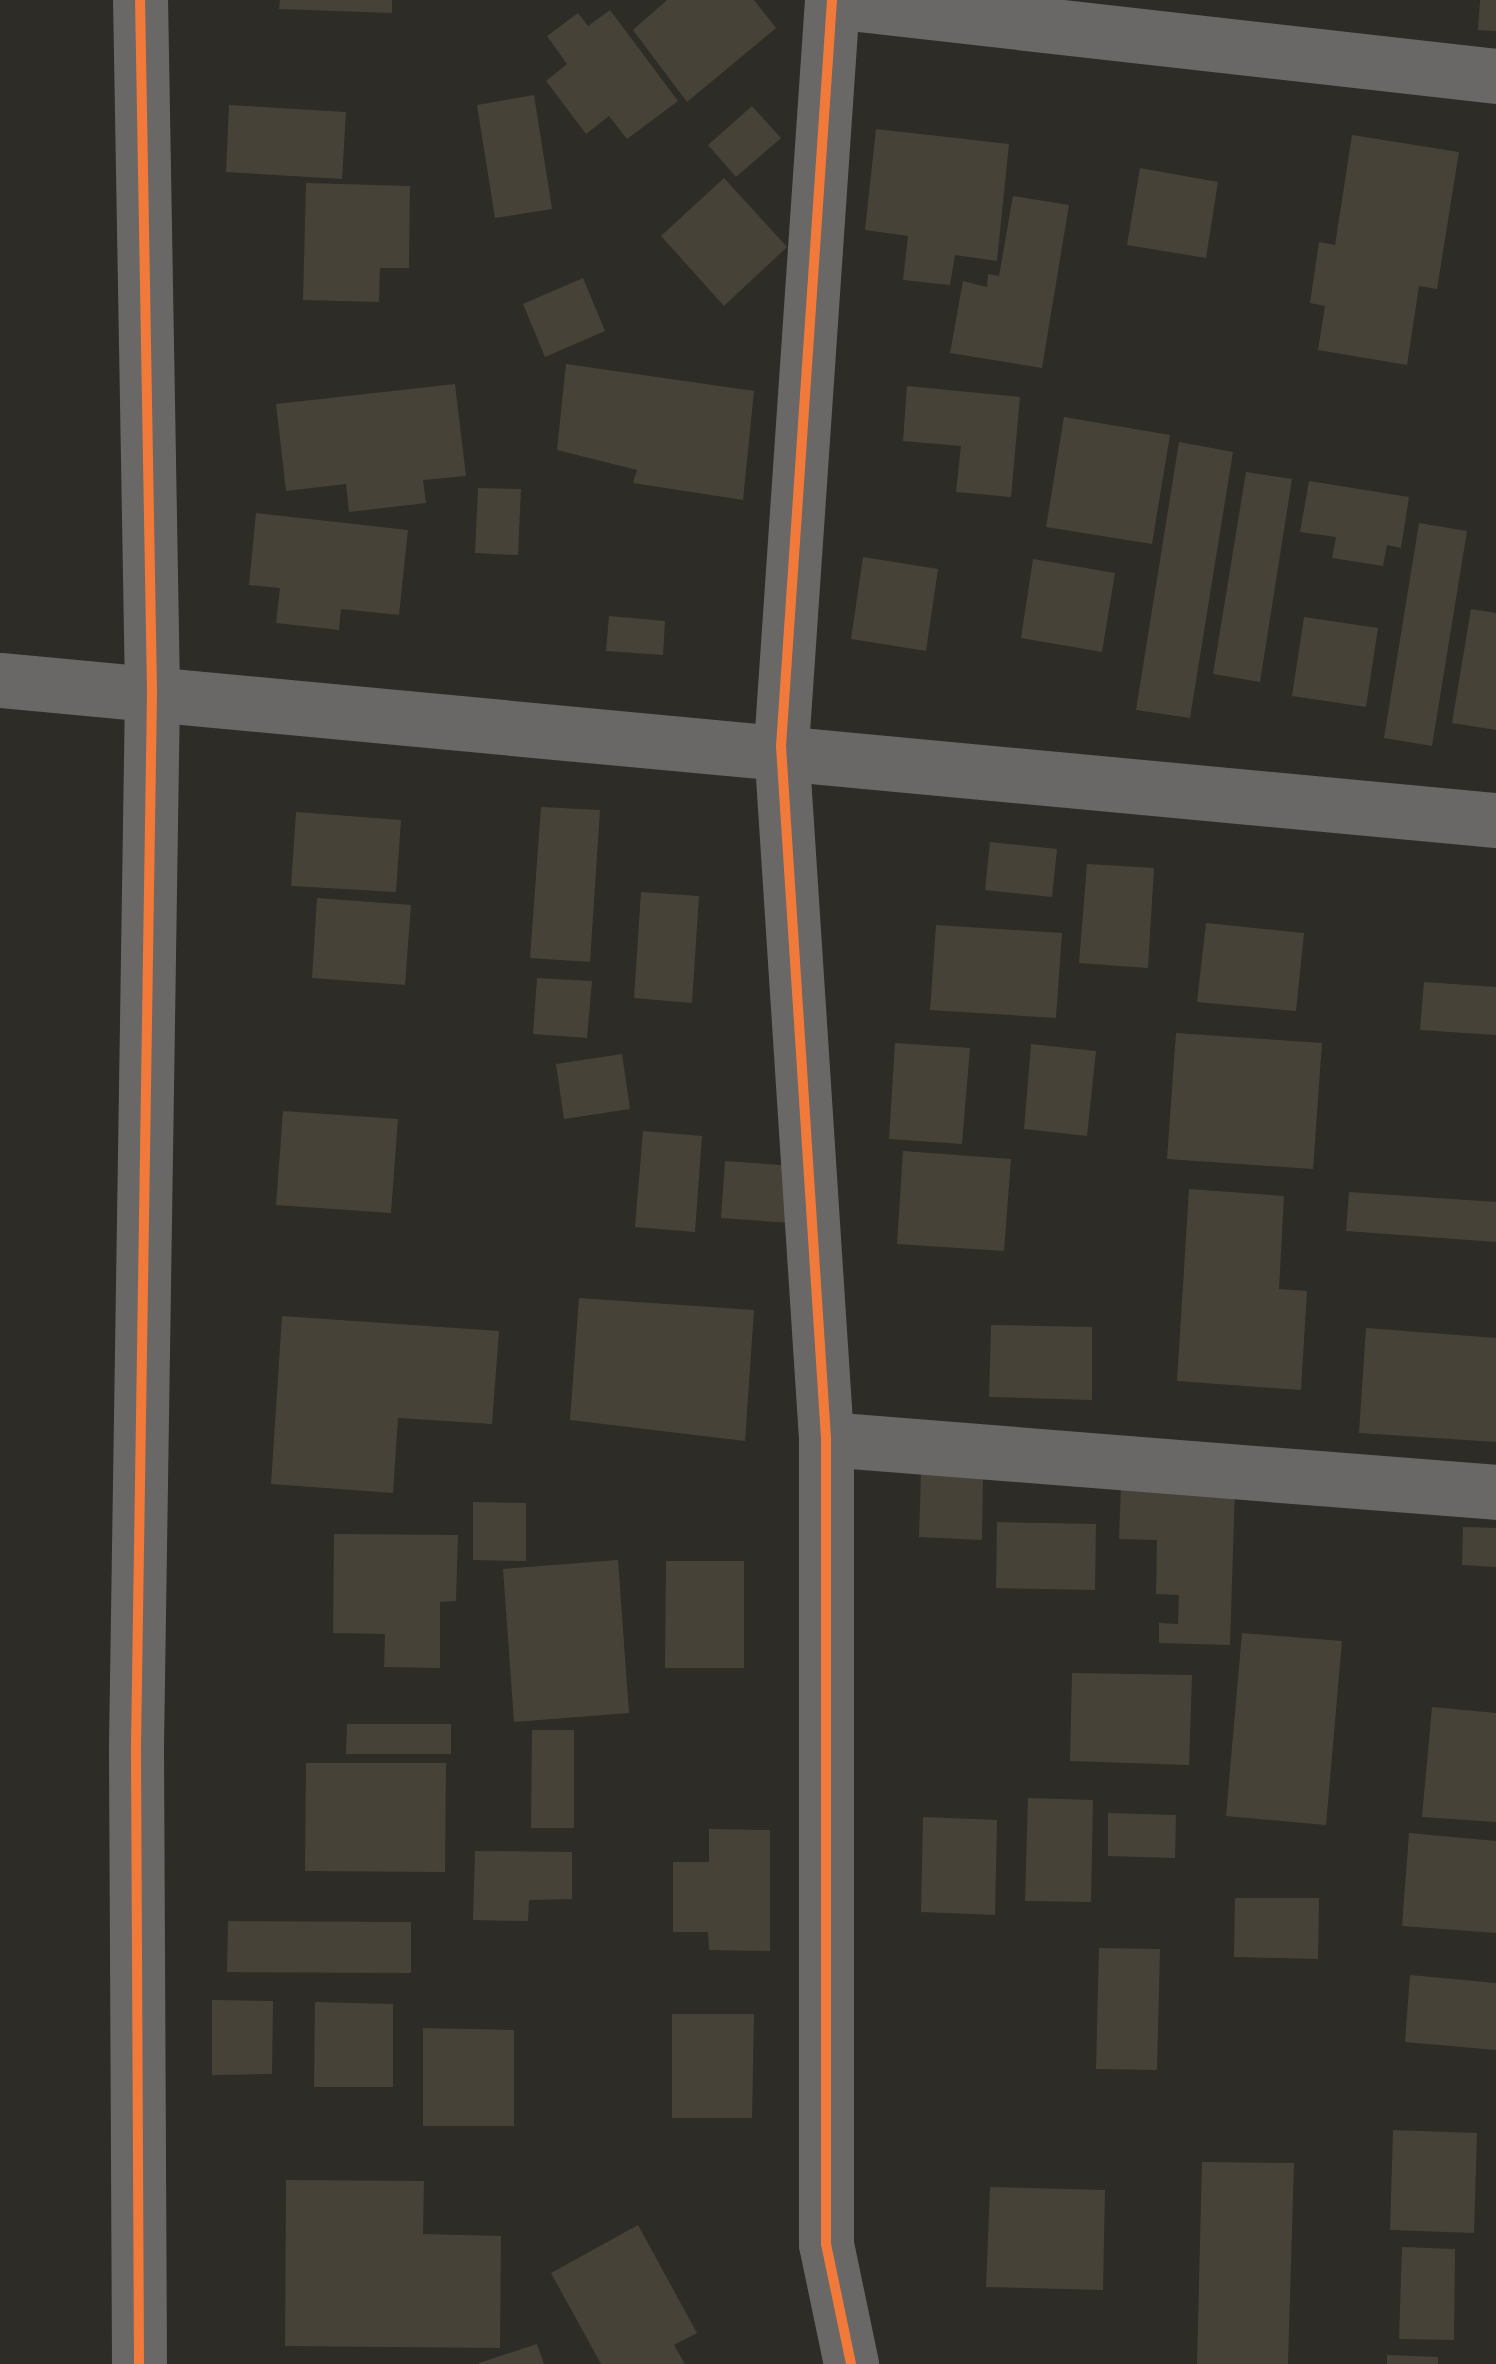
<!DOCTYPE html>
<html>
<head>
<meta charset="utf-8">
<style>
  body { margin:0 }
  #map { position:relative; width:1496px; height:2364px; overflow:hidden; background:#2e2c26; font-family:"Public Sans",sans-serif }
  div>[style] { position:absolute }
  [style*='--x'] { left:calc(var(--x)*1px); top:calc(var(--y)*1px); width:calc(var(--w)*1px); rotate:calc(var(--a)*1deg) }
  .building>* { inset:0; background:#464237 }
  .minor>* { height:55px; margin:-27.5px; padding:0 27.5px; transform-origin:27.5px; border-radius:27.5px; background:#6a6867 }
  .cycleway>* { height:10px; margin:-5px; padding:0 5px; transform-origin:5px; border-radius:5px; background:#f17a3a }
  span { translate:-50% -50%; white-space:nowrap; text-align:center; line-height:1.15; -webkit-text-stroke:8px #282419; paint-order:stroke }
</style>
</head>
<body>
<div id="map">
  <div class="building">
    <div style="clip-path:polygon(280px 0,392px 0,392px 13px,279px 9px)"></div>
    <div style="clip-path:polygon(667px 0,754px 0,776px 28px,687px 102px,633px 30px)"></div>
    <div style="clip-path:polygon(1480px 0,1496px 0,1496px 31px,1478px 30px)"></div>
    <div style="clip-path:polygon(610px 10px,678px 101px,627px 139px,609px 116px,586px 134px,546px 81px,567px 64px,547px 36px,578px 13px,588px 26px)"></div>
    <div style="clip-path:polygon(534px 95px,552px 209px,495px 218px,477px 105px)"></div>
    <div style="clip-path:polygon(229px 105px,346px 112px,342px 179px,226px 172px)"></div>
    <div style="clip-path:polygon(752px 106px,781px 138px,736px 177px,708px 145px)"></div>
    <div style="clip-path:polygon(876px 129px,1009px 144px,997px 261px,955px 255px,950px 285px,903px 280px,908px 236px,865px 230px)"></div>
    <div style="clip-path:polygon(1352px 135px,1459px 152px,1437px 289px,1419px 286px,1407px 365px,1318px 350px,1325px 306px,1310px 303px,1319px 242px,1335px 245px)"></div>
    <div style="clip-path:polygon(1140px 168px,1218px 182px,1206px 258px,1127px 245px)"></div>
    <div style="clip-path:polygon(724px 178px,787px 247px,724px 306px,661px 236px)"></div>
    <div style="clip-path:polygon(306px 183px,410px 186px,409px 268px,380px 268px,379px 302px,303px 300px)"></div>
    <div style="clip-path:polygon(1013px 196px,1069px 205px,1042px 368px,950px 353px,963px 281px,987px 287px,988px 274px,999px 276px)"></div>
    <div style="clip-path:polygon(583px 278px,605px 331px,545px 357px,523px 304px)"></div>
    <div style="clip-path:polygon(566px 364px,754px 391px,743px 500px,633px 483px,637px 470px,557px 450px)"></div>
    <div style="clip-path:polygon(455px 384px,466px 476px,423px 480px,426px 503px,349px 512px,346px 484px,286px 491px,276px 404px)"></div>
    <div style="clip-path:polygon(907px 386px,1020px 397px,1011px 497px,956px 492px,961px 446px,903px 441px)"></div>
    <div style="clip-path:polygon(1064px 417px,1170px 435px,1152px 544px,1046px 527px)"></div>
    <div style="clip-path:polygon(1179px 442px,1233px 452px,1190px 718px,1136px 710px)"></div>
    <div style="clip-path:polygon(1246px 472px,1292px 479px,1260px 682px,1213px 674px)"></div>
    <div style="clip-path:polygon(1309px 481px,1409px 497px,1401px 548px,1387px 545px,1383px 566px,1332px 558px,1336px 537px,1300px 532px)"></div>
    <div style="clip-path:polygon(478px 488px,521px 489px,518px 555px,475px 553px)"></div>
    <div style="clip-path:polygon(256px 513px,408px 530px,399px 615px,341px 609px,339px 630px,276px 623px,280px 588px,249px 585px)"></div>
    <div style="clip-path:polygon(1419px 523px,1467px 531px,1432px 746px,1384px 738px)"></div>
    <div style="clip-path:polygon(863px 557px,938px 569px,926px 651px,851px 639px)"></div>
    <div style="clip-path:polygon(1033px 559px,1115px 573px,1102px 652px,1021px 638px)"></div>
    <div style="clip-path:polygon(1471px 609px,1496px 613px,1496px 730px,1452px 723px)"></div>
    <div style="clip-path:polygon(609px 616px,665px 621px,663px 655px,606px 651px)"></div>
    <div style="clip-path:polygon(1304px 617px,1378px 628px,1366px 707px,1292px 696px)"></div>
    <div style="clip-path:polygon(541px 807px,600px 810px,590px 962px,530px 958px)"></div>
    <div style="clip-path:polygon(296px 812px,401px 820px,396px 892px,291px 886px)"></div>
    <div style="clip-path:polygon(990px 842px,1057px 849px,1052px 897px,985px 890px)"></div>
    <div style="clip-path:polygon(1087px 864px,1154px 868px,1148px 968px,1079px 963px)"></div>
    <div style="clip-path:polygon(641px 892px,699px 896px,692px 1003px,634px 998px)"></div>
    <div style="clip-path:polygon(317px 898px,411px 905px,405px 985px,312px 978px)"></div>
    <div style="clip-path:polygon(1206px 923px,1304px 933px,1296px 1011px,1197px 1002px)"></div>
    <div style="clip-path:polygon(936px 925px,1062px 933px,1056px 1018px,930px 1010px)"></div>
    <div style="clip-path:polygon(537px 978px,592px 981px,587px 1038px,533px 1034px)"></div>
    <div style="clip-path:polygon(1424px 982px,1496px 987px,1496px 1035px,1420px 1030px)"></div>
    <div style="clip-path:polygon(1176px 1033px,1322px 1043px,1313px 1169px,1167px 1159px)"></div>
    <div style="clip-path:polygon(895px 1043px,970px 1048px,962px 1144px,889px 1139px)"></div>
    <div style="clip-path:polygon(1031px 1044px,1096px 1051px,1087px 1136px,1024px 1129px)"></div>
    <div style="clip-path:polygon(622px 1054px,630px 1109px,564px 1119px,556px 1064px)"></div>
    <div style="clip-path:polygon(283px 1111px,398px 1119px,391px 1213px,276px 1205px)"></div>
    <div style="clip-path:polygon(643px 1131px,702px 1136px,695px 1232px,635px 1227px)"></div>
    <div style="clip-path:polygon(903px 1151px,1011px 1159px,1004px 1251px,897px 1244px)"></div>
    <div style="clip-path:polygon(725px 1161px,794px 1166px,791px 1223px,721px 1218px)"></div>
    <div style="clip-path:polygon(1189px 1189px,1284px 1196px,1279px 1289px,1307px 1291px,1301px 1390px,1177px 1381px)"></div>
    <div style="clip-path:polygon(1349px 1192px,1496px 1202px,1496px 1242px,1346px 1231px)"></div>
    <div style="clip-path:polygon(579px 1298px,754px 1310px,745px 1441px,570px 1420px)"></div>
    <div style="clip-path:polygon(282px 1316px,499px 1331px,492px 1424px,398px 1418px,393px 1493px,271px 1484px)"></div>
    <div style="clip-path:polygon(991px 1325px,1092px 1327px,1092px 1400px,989px 1397px)"></div>
    <div style="clip-path:polygon(1366px 1328px,1496px 1338px,1496px 1442px,1359px 1433px)"></div>
    <div style="clip-path:polygon(921px 1472px,983px 1473px,982px 1540px,919px 1537px)"></div>
    <div style="clip-path:polygon(1121px 1485px,1235px 1487px,1230px 1645px,1159px 1643px,1159px 1623px,1178px 1624px,1179px 1595px,1156px 1594px,1157px 1540px,1119px 1539px)"></div>
    <div style="clip-path:polygon(473px 1502px,526px 1503px,526px 1561px,473px 1560px)"></div>
    <div style="clip-path:polygon(997px 1522px,1096px 1524px,1095px 1590px,996px 1588px)"></div>
    <div style="clip-path:polygon(1463px 1527px,1496px 1528px,1496px 1567px,1462px 1565px)"></div>
    <div style="clip-path:polygon(334px 1534px,458px 1535px,456px 1601px,440px 1602px,440px 1668px,384px 1667px,385px 1634px,333px 1633px)"></div>
    <div style="clip-path:polygon(618px 1560px,629px 1713px,514px 1722px,503px 1569px)"></div>
    <div style="clip-path:polygon(666px 1561px,744px 1561px,744px 1668px,665px 1668px)"></div>
    <div style="clip-path:polygon(1242px 1633px,1342px 1641px,1326px 1825px,1226px 1816px)"></div>
    <div style="clip-path:polygon(1072px 1673px,1192px 1675px,1189px 1765px,1070px 1761px)"></div>
    <div style="clip-path:polygon(1432px 1707px,1496px 1713px,1496px 1822px,1422px 1817px)"></div>
    <div style="clip-path:polygon(347px 1724px,451px 1724px,451px 1754px,346px 1754px)"></div>
    <div style="clip-path:polygon(532px 1730px,574px 1730px,574px 1828px,531px 1828px)"></div>
    <div style="clip-path:polygon(306px 1763px,446px 1763px,445px 1872px,305px 1871px)"></div>
    <div style="clip-path:polygon(1028px 1798px,1093px 1800px,1091px 1902px,1025px 1901px)"></div>
    <div style="clip-path:polygon(1108px 1813px,1176px 1815px,1175px 1858px,1108px 1856px)"></div>
    <div style="clip-path:polygon(923px 1817px,997px 1820px,995px 1915px,921px 1912px)"></div>
    <div style="clip-path:polygon(709px 1829px,770px 1830px,770px 1951px,709px 1950px,708px 1932px,673px 1932px,673px 1862px,709px 1862px)"></div>
    <div style="clip-path:polygon(1409px 1833px,1496px 1841px,1496px 1933px,1402px 1926px)"></div>
    <div style="clip-path:polygon(475px 1851px,572px 1852px,572px 1899px,529px 1900px,528px 1921px,473px 1920px)"></div>
    <div style="clip-path:polygon(1235px 1898px,1319px 1898px,1318px 1959px,1234px 1957px)"></div>
    <div style="clip-path:polygon(228px 1921px,411px 1922px,411px 1973px,227px 1972px)"></div>
    <div style="clip-path:polygon(1099px 1948px,1160px 1949px,1157px 2070px,1096px 2069px)"></div>
    <div style="clip-path:polygon(1410px 1975px,1496px 1983px,1496px 2050px,1405px 2042px)"></div>
    <div style="clip-path:polygon(212px 2000px,273px 2001px,272px 2074px,212px 2075px)"></div>
    <div style="clip-path:polygon(315px 2002px,393px 2004px,393px 2087px,314px 2087px)"></div>
    <div style="clip-path:polygon(672px 2014px,754px 2014px,752px 2118px,672px 2118px)"></div>
    <div style="clip-path:polygon(423px 2028px,514px 2030px,514px 2126px,423px 2126px)"></div>
    <div style="clip-path:polygon(1393px 2130px,1477px 2133px,1474px 2233px,1390px 2230px)"></div>
    <div style="clip-path:polygon(1202px 2162px,1294px 2163px,1288px 2364px,1197px 2364px)"></div>
    <div style="clip-path:polygon(286px 2180px,424px 2181px,423px 2234px,501px 2236px,500px 2348px,285px 2346px)"></div>
    <div style="clip-path:polygon(990px 2187px,1105px 2190px,1103px 2290px,986px 2287px)"></div>
    <div style="clip-path:polygon(638px 2225px,697px 2333px,674px 2345px,685px 2364px,601px 2364px,551px 2273px)"></div>
    <div style="clip-path:polygon(1402px 2247px,1455px 2249px,1454px 2340px,1399px 2339px)"></div>
    <div style="clip-path:polygon(537px 2344px,544px 2364px,479px 2364px,479px 2363px)"></div>
    <div style="clip-path:polygon(1387px 2355px,1438px 2357px,1438px 2364px,1387px 2364px)"></div>
  </div>
  <div class="minor">
    <div style="--x:832;--y:0;--w:748;--a:93.91"></div>
    <div style="--x:781;--y:746;--w:694;--a:86.28"></div>
    <div style="--x:826;--y:1439;--w:805;--a:90"></div>
    <div style="--x:826;--y:2244;--w:123;--a:78.2"></div>
    <div style="--x:832;--y:1;--w:668;--a:6.44"></div>
    <div style="--x:0;--y:680;--w:1503;--a:5.35"></div>
    <div style="--x:826;--y:1439;--w:672;--a:4.52"></div>
    <div style="--x:139;--y:2364;--w:618;--a:-90.28"></div>
    <div style="--x:136;--y:1746;--w:1055;--a:-89.13"></div>
    <div style="--x:152;--y:691;--w:691;--a:-90.99"></div>
  </div>
  <div class="cycleway">
    <div style="--x:832;--y:0;--w:748;--a:93.91"></div>
    <div style="--x:781;--y:746;--w:694;--a:86.28"></div>
    <div style="--x:826;--y:1439;--w:805;--a:90"></div>
    <div style="--x:826;--y:2244;--w:123;--a:78.2"></div>
    <div style="--x:139;--y:2364;--w:618;--a:-90.28"></div>
    <div style="--x:136;--y:1746;--w:1055;--a:-89.13"></div>
    <div style="--x:152;--y:691;--w:691;--a:-90.99"></div>
  </div>
</div>
</body>
</html>
